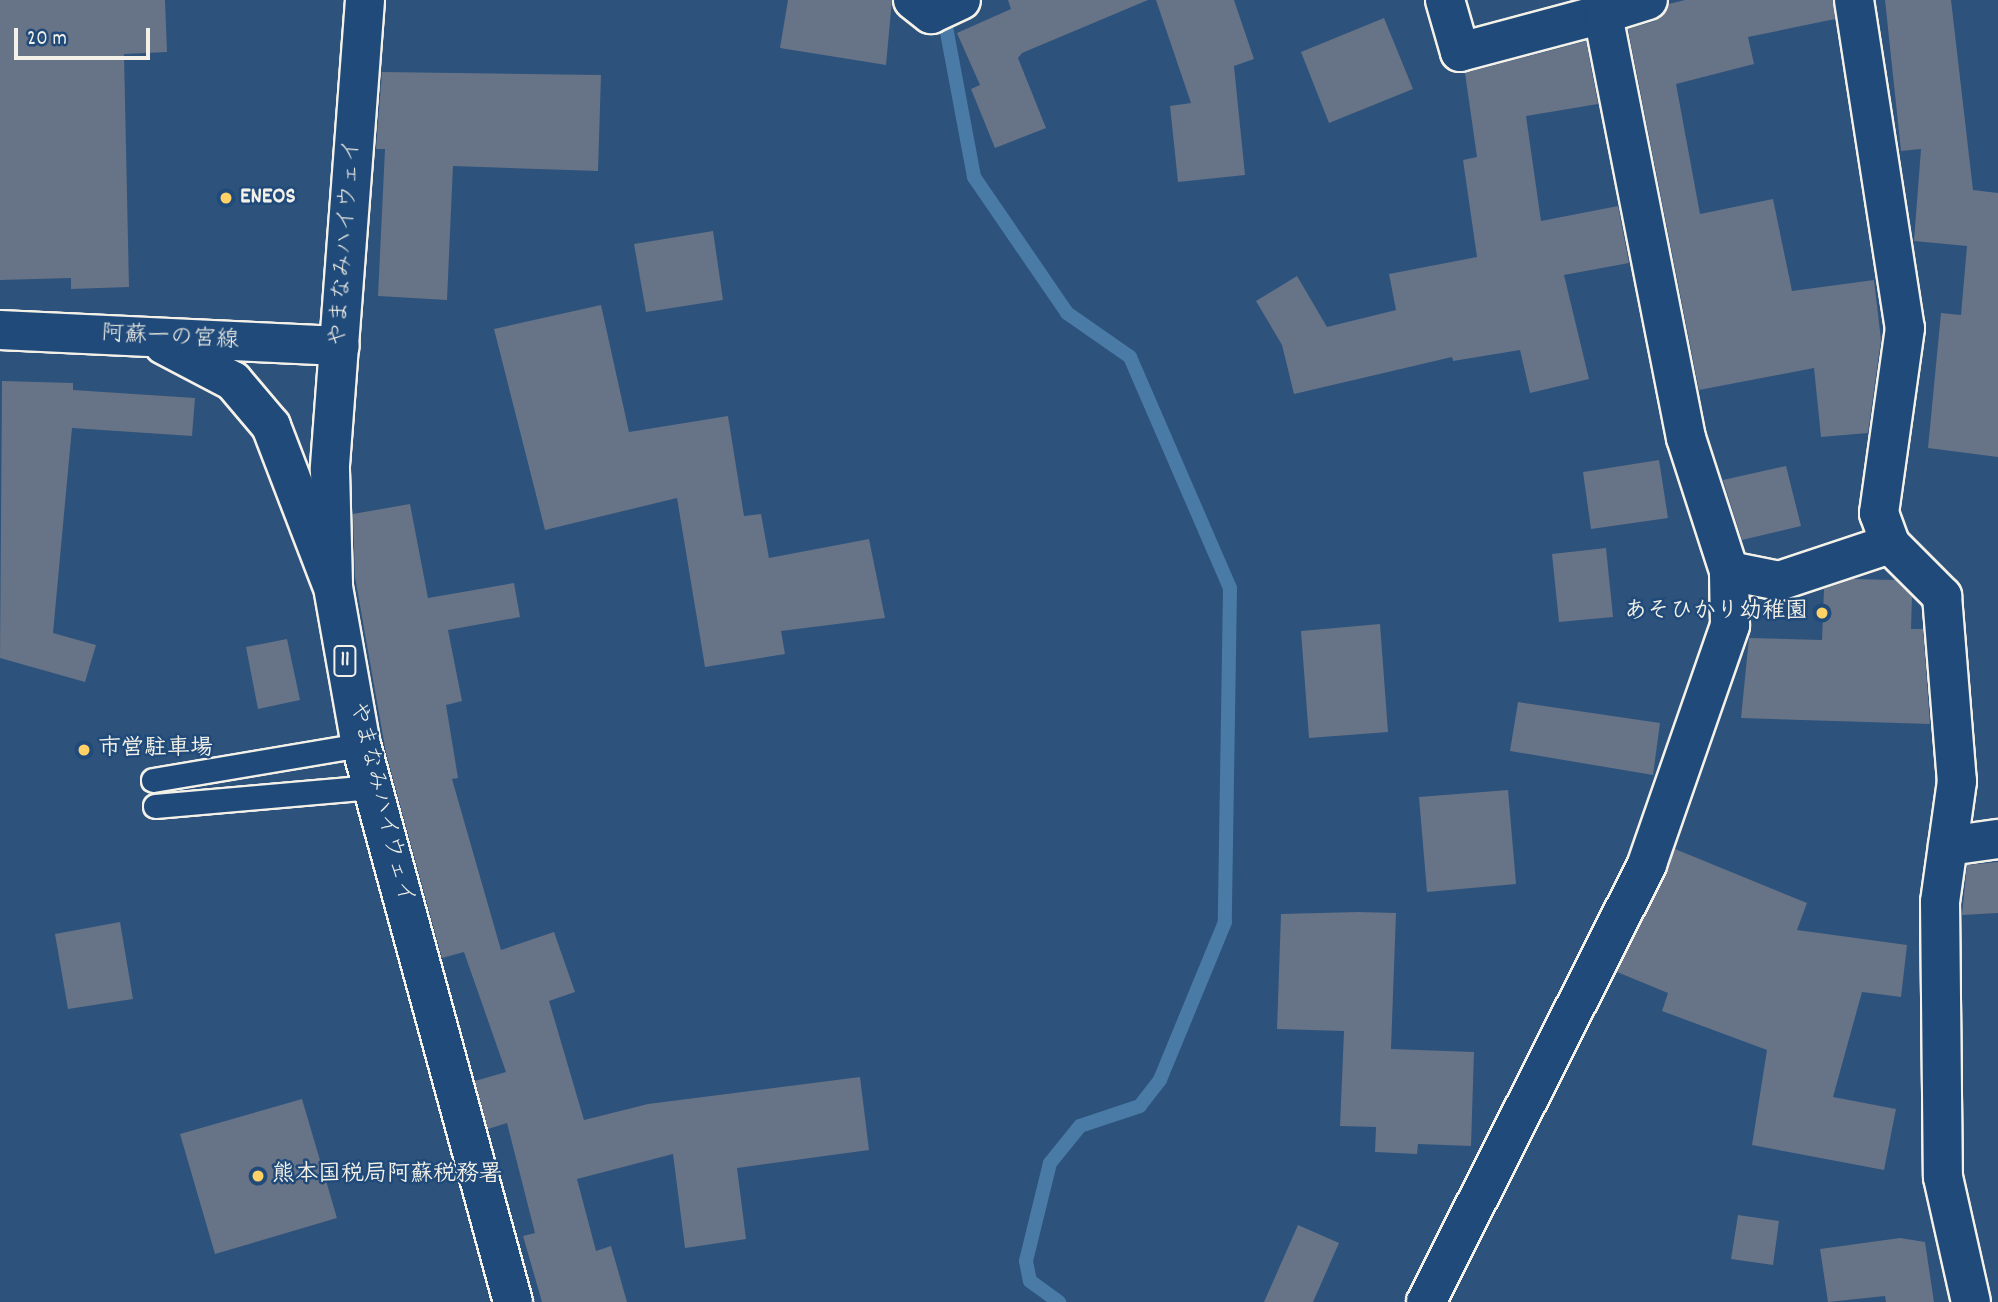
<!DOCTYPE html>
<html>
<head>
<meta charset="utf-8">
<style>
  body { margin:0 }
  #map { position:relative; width:1998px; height:1302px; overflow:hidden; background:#2d527c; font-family:Dekko,"Klee One",sans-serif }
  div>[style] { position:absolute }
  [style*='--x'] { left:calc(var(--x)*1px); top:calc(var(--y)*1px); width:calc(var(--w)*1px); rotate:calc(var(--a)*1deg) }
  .stream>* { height:14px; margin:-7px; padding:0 7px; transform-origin:7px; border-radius:7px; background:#497ba6 }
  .building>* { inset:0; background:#677386 }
  .roads { filter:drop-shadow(2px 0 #f4f1e8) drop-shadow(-2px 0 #f4f1e8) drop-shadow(0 2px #f4f1e8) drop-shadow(0 -2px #f4f1e8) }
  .service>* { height:23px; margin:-11.5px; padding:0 11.5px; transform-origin:11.5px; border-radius:11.5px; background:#1f4a7a }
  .minor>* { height:38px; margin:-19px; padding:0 19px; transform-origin:19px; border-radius:19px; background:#1f4a7a }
  .secondary>* { height:38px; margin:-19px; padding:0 19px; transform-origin:19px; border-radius:19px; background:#1f4a7a }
  .primary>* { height:38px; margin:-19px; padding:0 19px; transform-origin:19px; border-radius:19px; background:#1f4a7a }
  .dots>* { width:19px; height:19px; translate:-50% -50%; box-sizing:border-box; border:4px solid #1f4a7a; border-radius:50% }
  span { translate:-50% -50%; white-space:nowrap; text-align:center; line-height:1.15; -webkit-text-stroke:5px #1f4a7a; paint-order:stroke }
  .shield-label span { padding:2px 5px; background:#1f4a7a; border:2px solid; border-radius:5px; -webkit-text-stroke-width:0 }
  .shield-label { font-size:21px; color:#f4f1e8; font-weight:700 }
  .poi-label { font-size:23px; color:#f4f1e8; font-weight:700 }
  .left { translate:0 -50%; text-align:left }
  .right { translate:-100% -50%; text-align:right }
  .street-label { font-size:23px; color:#f4f1e8 }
  .scale { position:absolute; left:14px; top:28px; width:136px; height:32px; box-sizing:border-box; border:4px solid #f4f1e8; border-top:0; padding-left:9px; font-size:21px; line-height:24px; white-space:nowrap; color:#f4f1e8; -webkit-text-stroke:5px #1f4a7a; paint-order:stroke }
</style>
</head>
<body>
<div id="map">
  <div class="stream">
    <div style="--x:943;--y:11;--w:169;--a:79.4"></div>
    <div style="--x:974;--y:177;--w:165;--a:55.6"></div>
    <div style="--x:1067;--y:313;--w:77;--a:34.9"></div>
    <div style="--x:1130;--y:357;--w:252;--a:66.6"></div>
    <div style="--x:1230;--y:588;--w:334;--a:90.9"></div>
    <div style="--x:1225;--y:922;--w:171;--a:112.4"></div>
    <div style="--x:1160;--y:1080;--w:33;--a:128"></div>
    <div style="--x:1140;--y:1106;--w:63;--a:161.6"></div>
    <div style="--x:1080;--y:1126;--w:48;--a:129"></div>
    <div style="--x:1050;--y:1163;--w:101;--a:103.8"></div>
    <div style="--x:1026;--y:1261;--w:20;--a:79"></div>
    <div style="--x:1030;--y:1281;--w:36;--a:36"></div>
  </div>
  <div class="building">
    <div style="clip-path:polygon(0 0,165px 0,167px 52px,124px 54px,129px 287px,71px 289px,71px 278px,0 280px)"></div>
    <div style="clip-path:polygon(788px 0,892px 0,886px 65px,780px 48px)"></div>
    <div style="clip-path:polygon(1008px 0,1148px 0,1022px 53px,1018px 58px,1046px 128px,995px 148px,971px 89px,980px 85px,957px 33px,1011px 9px)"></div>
    <div style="clip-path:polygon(1156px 0,1234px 0,1254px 59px,1234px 66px,1245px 175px,1178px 182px,1170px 106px,1191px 103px)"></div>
    <div style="clip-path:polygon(1685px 0,1833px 0,1835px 19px,1748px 37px,1754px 64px,1676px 84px,1700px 214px,1773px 199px,1792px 291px,1874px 280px,1881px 340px,1868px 433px,1821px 437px,1814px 368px,1699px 390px,1628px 29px,1655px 21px,1669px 4px)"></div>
    <div style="clip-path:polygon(1885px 0,1951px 0,1973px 190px,1998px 193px,1998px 457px,1928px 448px,1941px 313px,1961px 315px,1967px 246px,1914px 241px,1921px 149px,1901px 151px)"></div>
    <div style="clip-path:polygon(1384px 18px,1413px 89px,1329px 123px,1301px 52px)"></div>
    <div style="clip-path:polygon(1586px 41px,1598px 104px,1526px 116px,1541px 221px,1618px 206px,1629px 263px,1564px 275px,1589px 379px,1530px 393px,1520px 350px,1453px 361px,1452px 357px,1294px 394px,1282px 345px,1256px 301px,1297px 276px,1327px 327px,1396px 310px,1389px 274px,1477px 257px,1463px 160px,1477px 157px,1465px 73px)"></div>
    <div style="clip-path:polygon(382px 72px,601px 75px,598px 171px,453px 166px,447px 300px,378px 296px,385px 149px,376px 149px)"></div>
    <div style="clip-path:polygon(713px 231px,723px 300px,646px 312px,634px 244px)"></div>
    <div style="clip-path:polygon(601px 305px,629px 432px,728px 416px,744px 516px,761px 514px,769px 558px,869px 539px,885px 618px,781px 631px,785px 654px,705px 667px,677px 498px,545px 530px,494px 329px)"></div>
    <div style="clip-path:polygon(2px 381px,73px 383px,73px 390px,195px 398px,192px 436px,72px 428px,53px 633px,96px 645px,85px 682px,0 658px)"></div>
    <div style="clip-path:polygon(1659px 460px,1668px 518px,1591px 529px,1583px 472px)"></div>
    <div style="clip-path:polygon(1786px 466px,1801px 526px,1742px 540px,1723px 480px)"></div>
    <div style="clip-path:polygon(410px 504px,428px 598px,514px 583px,520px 617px,448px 630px,462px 701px,446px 705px,458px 778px,452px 779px,501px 950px,554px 932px,575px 992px,549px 1001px,584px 1120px,648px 1104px,860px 1077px,869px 1150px,737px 1168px,746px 1239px,685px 1248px,673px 1154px,577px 1179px,596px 1251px,611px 1246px,627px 1302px,542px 1302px,523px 1236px,535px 1233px,507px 1123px,488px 1129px,475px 1081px,506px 1072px,464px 952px,442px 958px,386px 753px,355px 577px,353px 514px)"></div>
    <div style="clip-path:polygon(1606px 548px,1613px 617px,1559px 622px,1552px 554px)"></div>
    <div style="clip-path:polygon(1853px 579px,1895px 580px,1912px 597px,1911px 629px,1923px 629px,1930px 724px,1741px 718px,1749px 638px,1822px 640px,1824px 589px)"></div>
    <div style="clip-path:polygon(1380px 624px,1388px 732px,1309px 738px,1301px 631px)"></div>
    <div style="clip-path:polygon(287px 639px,300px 700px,258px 709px,246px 647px)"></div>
    <div style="clip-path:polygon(1518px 702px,1660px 723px,1653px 775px,1510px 751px)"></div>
    <div style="clip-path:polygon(1508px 790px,1516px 884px,1427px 892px,1419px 797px)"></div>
    <div style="clip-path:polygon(1675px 849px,1807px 903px,1797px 930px,1907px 945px,1901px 997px,1862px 992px,1833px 1097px,1896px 1109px,1884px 1170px,1752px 1145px,1767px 1050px,1662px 1011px,1668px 993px,1617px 972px)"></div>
    <div style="clip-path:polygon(1998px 862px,1998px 913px,1962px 915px,1967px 865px)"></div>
    <div style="clip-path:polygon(1358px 912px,1396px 913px,1391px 1049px,1474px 1052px,1471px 1146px,1418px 1144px,1417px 1154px,1375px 1152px,1376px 1127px,1340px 1126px,1344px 1031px,1277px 1029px,1281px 914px)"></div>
    <div style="clip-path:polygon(120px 922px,133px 999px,68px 1009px,55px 934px)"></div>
    <div style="clip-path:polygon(302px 1099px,337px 1218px,215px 1254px,180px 1134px)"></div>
    <div style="clip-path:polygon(1738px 1215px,1779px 1221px,1773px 1265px,1731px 1259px)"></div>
    <div style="clip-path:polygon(1298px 1225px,1339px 1243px,1313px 1302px,1264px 1302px)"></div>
    <div style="clip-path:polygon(1900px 1238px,1925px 1242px,1934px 1302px,1886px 1302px,1885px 1296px,1828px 1302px,1820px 1249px)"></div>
  </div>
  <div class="roads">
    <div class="service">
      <div style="--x:153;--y:780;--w:211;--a:-9.6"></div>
      <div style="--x:155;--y:806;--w:218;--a:-5"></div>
    </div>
    <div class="minor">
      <div style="--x:913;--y:0;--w:23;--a:38"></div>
      <div style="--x:931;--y:14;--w:33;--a:-25"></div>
      <div style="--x:1445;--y:0;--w:54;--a:73.9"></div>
      <div style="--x:1460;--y:52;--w:148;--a:-14.9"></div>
      <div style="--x:1854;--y:0;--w:332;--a:81.2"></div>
      <div style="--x:1905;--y:328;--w:187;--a:98"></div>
      <div style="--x:1879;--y:513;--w:33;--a:70"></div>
      <div style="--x:1890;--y:544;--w:74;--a:45"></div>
      <div style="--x:1942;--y:596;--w:186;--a:85.4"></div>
      <div style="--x:1957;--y:781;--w:122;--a:98"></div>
      <div style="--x:1940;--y:902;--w:275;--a:89.4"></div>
      <div style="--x:1943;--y:1177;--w:128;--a:77.4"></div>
      <div style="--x:1729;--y:571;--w:51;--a:11.3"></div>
      <div style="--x:1779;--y:581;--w:117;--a:-18.4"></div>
      <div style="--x:1948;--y:846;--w:50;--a:-8"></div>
      <div style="--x:1426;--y:1302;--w:491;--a:-63.2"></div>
      <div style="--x:1647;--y:864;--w:253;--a:-70.8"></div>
      <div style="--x:1730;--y:625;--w:54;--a:-91.1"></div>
      <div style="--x:1729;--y:571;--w:140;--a:-107.9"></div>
      <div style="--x:1686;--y:438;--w:432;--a:-101.1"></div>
      <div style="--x:1603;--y:14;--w:47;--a:-17.3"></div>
    </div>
    <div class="secondary">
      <div style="--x:0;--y:330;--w:340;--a:2.7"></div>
      <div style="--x:164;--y:345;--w:78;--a:27.6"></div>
      <div style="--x:233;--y:381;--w:59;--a:49.8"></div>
      <div style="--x:271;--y:426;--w:167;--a:69"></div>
    </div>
    <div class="primary">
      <div style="--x:365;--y:0;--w:471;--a:94.3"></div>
      <div style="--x:330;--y:470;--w:117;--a:88.5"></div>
      <div style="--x:333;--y:587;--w:160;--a:80"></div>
      <div style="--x:361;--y:745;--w:577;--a:74.74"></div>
    </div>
  </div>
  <div class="dots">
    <div style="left:226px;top:198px;background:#ffd166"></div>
    <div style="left:1822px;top:613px;background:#ffd166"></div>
    <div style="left:84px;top:750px;background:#ffd166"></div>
    <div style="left:258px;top:1176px;background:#ffd166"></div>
  </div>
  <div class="shield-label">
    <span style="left:345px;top:661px">11</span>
  </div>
  <div class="poi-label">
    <span class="left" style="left:240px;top:198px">ENEOS</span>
    <span class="right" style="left:1808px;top:613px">あそひかり幼稚園</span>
    <span class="left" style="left:98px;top:750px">市営駐車場</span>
    <span class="left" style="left:272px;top:1176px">熊本国税局阿蘇税務署</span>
  </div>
  <div class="street-label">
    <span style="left:347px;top:243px;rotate:-86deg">やまなみハイウェイ</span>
    <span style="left:170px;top:339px;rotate:3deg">阿蘇一の宮線</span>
    <span style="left:380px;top:803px;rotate:76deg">やまなみハイウェイ</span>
  </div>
  <div class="scale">20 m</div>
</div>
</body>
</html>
